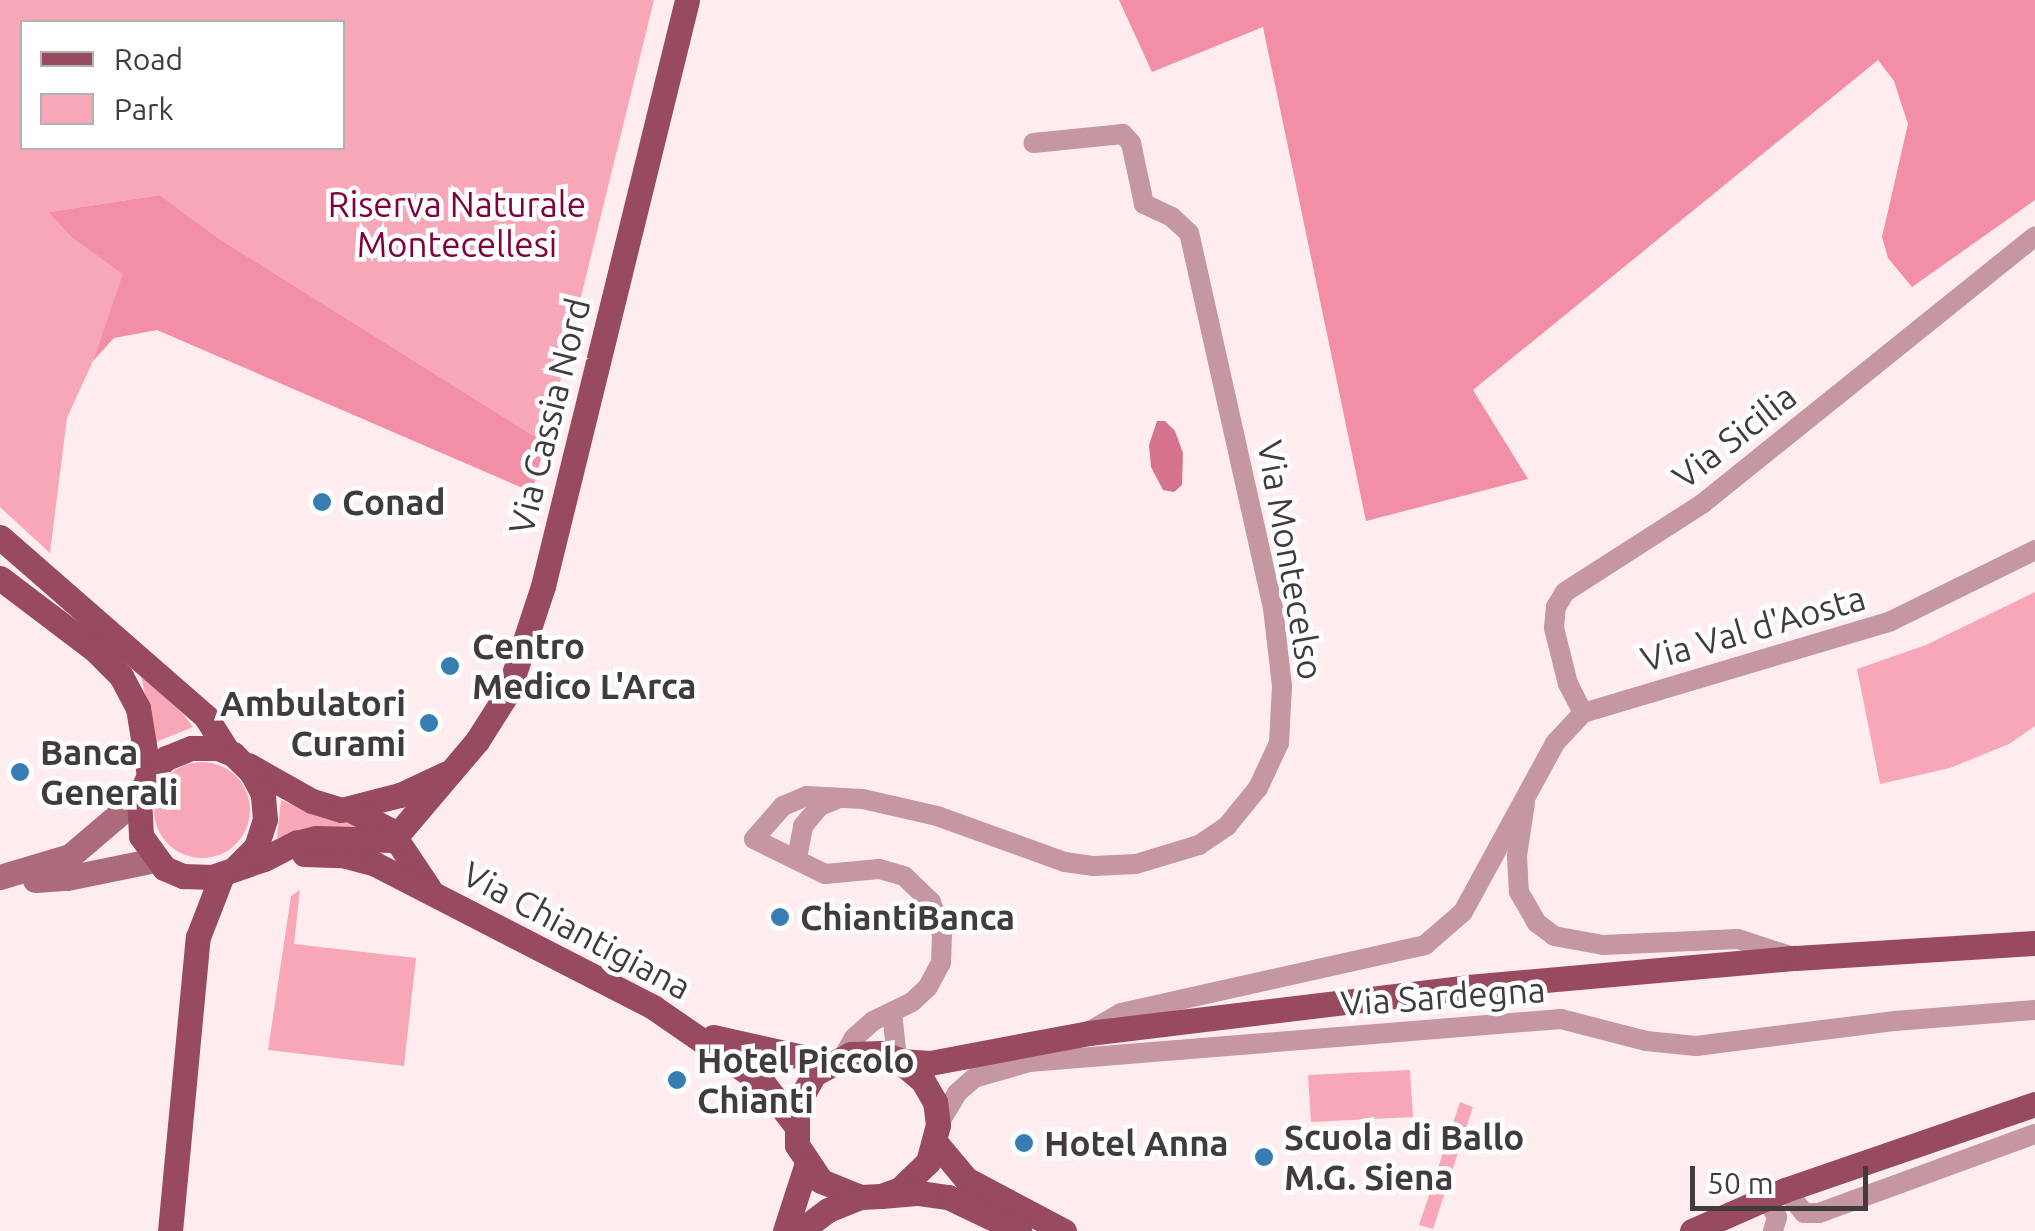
<!DOCTYPE html>
<html>
<head>
<meta charset="utf-8">
<style>
  body { margin:0 }
  #map { position:relative; width:2035px; height:1231px; overflow:hidden; background:#feecef; font-family:Ubuntu,sans-serif }
  div>[style] { position:absolute }
  [style*='--x'] { left:calc(var(--x)*1px); top:calc(var(--y)*1px); width:calc(var(--w)*1px); rotate:calc(var(--a)*1deg) }
  .green>* { inset:0; background:#f8a7b9 }
  .round { border-radius:50% }
  .forest>* { inset:0; background:#f38ea7 }
  .water>* { inset:0; background:#d5748c }
  .street>* { height:20px; margin:-10px; padding:0 10px; transform-origin:10px; border-radius:10px; background:#c597a0 }
  .secondary>* { height:25px; margin:-12.5px; padding:0 12.5px; transform-origin:12.5px; border-radius:12.5px; background:#ab6b7a }
  .primary>* { height:25px; margin:-12.5px; padding:0 12.5px; transform-origin:12.5px; border-radius:12.5px; background:#984a5e }
  .dots>* { width:28px; height:28px; translate:-50% -50%; box-sizing:border-box; border:5px solid #fff; border-radius:50% }
  span { translate:-50% -50%; white-space:nowrap; text-align:center; line-height:1.15; -webkit-text-stroke:9px #fff; paint-order:stroke }
  .park-label { font-size:35px; color:#800039 }
  .street-label { font-size:35px; color:#413b3c }
  .poi-label { font-size:35px; color:#413b3c; font-weight:700 }
  .left { translate:0 -50%; text-align:left }
  .right { translate:-100% -50%; text-align:right }
  .legend { position:absolute; left:20px; top:20px; width:325px; height:130px; box-sizing:border-box; background:#fff; border:2px solid #b3b1b1; margin:0; padding:12px 18px; list-style:none; font-size:30px; color:#413b3c }
  .legend li { display:flex; align-items:center; gap:20px; height:50px }
  .legend b { width:50px; border:2px solid #b3b1b1 }
  .scale { position:absolute; left:1690px; top:1166px; width:178px; height:45px; box-sizing:border-box; border:5px solid #413b3c; border-top:0; padding-left:12px; font-size:30px; line-height:35px; white-space:nowrap; color:#413b3c; -webkit-text-stroke:8px #fff; paint-order:stroke }
</style>
</head>
<body>
<div id="map">
  <div class="green">
    <div style="clip-path:polygon(evenodd,0 0,654px 0,545px 443px,218px 238px,160px 195px,50px 212px,71px 237px,124px 274px,93px 361px,67px 418px,50px 553px,0 507px,0 0,22px 22px,342px 22px,342px 148px,22px 148px,22px 22px)"></div>
    <div style="clip-path:polygon(2035px 592px,2035px 726px,2009px 744px,1950px 768px,1880px 784px,1857px 669px,1926px 645px)"></div>
    <div style="clip-path:polygon(141px 676px,182px 713px,193px 727px,156px 742px)"></div>
    <div class="round" style="left:154px;top:762px;width:96px;height:96px"></div>
    <div style="clip-path:polygon(281px 800px,313px 814px,342px 817px,376px 832px,301px 831px,277px 838px)"></div>
    <div style="clip-path:polygon(300px 890px,294px 944px,416px 958px,404px 1066px,268px 1050px,291px 896px)"></div>
    <div style="clip-path:polygon(1410px 1070px,1413px 1117px,1311px 1122px,1308px 1075px)"></div>
    <div style="clip-path:polygon(1460px 1102px,1473px 1107px,1433px 1229px,1419px 1225px)"></div>
  </div>
  <div class="forest">
    <div style="clip-path:polygon(1119px 0,2035px 0,2035px 200px,1912px 287px,1888px 258px,1882px 237px,1908px 124px,1894px 81px,1878px 60px,1473px 390px,1528px 479px,1366px 521px,1263px 27px,1152px 72px)"></div>
    <div style="clip-path:polygon(160px 195px,218px 238px,545px 443px,532px 492px,157px 330px,114px 338px,93px 361px,123px 274px,71px 237px,49px 212px)"></div>
  </div>
  <div class="water">
    <div style="clip-path:polygon(1157px 421px,1165px 421px,1175px 431px,1183px 453px,1182px 485px,1174px 492px,1163px 490px,1151px 467px,1149px 445px)"></div>
  </div>
  <div class="street">
    <div style="--x:1583;--y:713;--w:33;--a:-117"></div>
    <div style="--x:1568;--y:684;--w:58;--a:-104"></div>
    <div style="--x:1554;--y:628;--w:21;--a:-85"></div>
    <div style="--x:1556;--y:607;--w:17;--a:-59"></div>
    <div style="--x:1565;--y:592;--w:163;--a:-32.7"></div>
    <div style="--x:1702;--y:504;--w:427;--a:-38.8"></div>
    <div style="--x:1525;--y:803;--w:54;--a:98.6"></div>
    <div style="--x:1517;--y:856;--w:36;--a:87"></div>
    <div style="--x:1519;--y:892;--w:36;--a:60"></div>
    <div style="--x:1537;--y:923;--w:21;--a:37"></div>
    <div style="--x:1554;--y:936;--w:50;--a:10.4"></div>
    <div style="--x:1603;--y:945;--w:135;--a:-2.5"></div>
    <div style="--x:1738;--y:939;--w:55;--a:18.1"></div>
    <div style="--x:797;--y:858;--w:33;--a:-79"></div>
    <div style="--x:803;--y:826;--w:26;--a:-50"></div>
    <div style="--x:820;--y:806;--w:18;--a:-22"></div>
    <div style="--x:892;--y:1012;--w:47;--a:83.9"></div>
    <div style="--x:1090;--y:1031;--w:36;--a:-30"></div>
    <div style="--x:1121;--y:1013;--w:312;--a:-12.6"></div>
    <div style="--x:1425;--y:945;--w:50;--a:-41"></div>
    <div style="--x:1463;--y:912;--w:192;--a:-61.4"></div>
    <div style="--x:1555;--y:743;--w:41;--a:-47"></div>
    <div style="--x:1583;--y:713;--w:321;--a:-16.6"></div>
    <div style="--x:1891;--y:621;--w:161;--a:-26.2"></div>
    <div style="--x:843;--y:1057;--w:22;--a:-60"></div>
    <div style="--x:854;--y:1038;--w:25;--a:-42"></div>
    <div style="--x:873;--y:1021;--w:43;--a:-26"></div>
    <div style="--x:912;--y:1002;--w:22;--a:-43"></div>
    <div style="--x:928;--y:987;--w:27;--a:-62"></div>
    <div style="--x:941;--y:963;--w:29;--a:-88"></div>
    <div style="--x:942;--y:934;--w:34;--a:-109"></div>
    <div style="--x:931;--y:902;--w:37;--a:-136"></div>
    <div style="--x:904;--y:876;--w:26;--a:-164"></div>
    <div style="--x:879;--y:869;--w:54;--a:174.7"></div>
    <div style="--x:825;--y:874;--w:79;--a:-153.8"></div>
    <div style="--x:754;--y:839;--w:44;--a:-48.7"></div>
    <div style="--x:783;--y:806;--w:26;--a:-23"></div>
    <div style="--x:807;--y:796;--w:56;--a:3.1"></div>
    <div style="--x:863;--y:799;--w:76;--a:12.9"></div>
    <div style="--x:937;--y:816;--w:136;--a:19.8"></div>
    <div style="--x:1065;--y:862;--w:29;--a:8"></div>
    <div style="--x:1094;--y:866;--w:42;--a:-2.7"></div>
    <div style="--x:1136;--y:864;--w:66;--a:-16.8"></div>
    <div style="--x:1199;--y:845;--w:34;--a:-34"></div>
    <div style="--x:1227;--y:826;--w:49;--a:-50.8"></div>
    <div style="--x:1258;--y:788;--w:50;--a:-65"></div>
    <div style="--x:1279;--y:743;--w:57;--a:-87"></div>
    <div style="--x:1282;--y:686;--w:79;--a:-96.6"></div>
    <div style="--x:1273;--y:608;--w:384;--a:-102.6"></div>
    <div style="--x:1189;--y:233;--w:23;--a:-137"></div>
    <div style="--x:1172;--y:217;--w:31;--a:-155"></div>
    <div style="--x:1144;--y:204;--w:62;--a:-102"></div>
    <div style="--x:1131;--y:143;--w:12;--a:-132"></div>
    <div style="--x:1123;--y:134;--w:90;--a:174.3"></div>
    <div style="--x:938;--y:1125;--w:37;--a:-59"></div>
    <div style="--x:957;--y:1093;--w:23;--a:-41"></div>
    <div style="--x:974;--y:1078;--w:57;--a:-16.2"></div>
    <div style="--x:1029;--y:1062;--w:534;--a:-4.62"></div>
    <div style="--x:1561;--y:1019;--w:88;--a:14.5"></div>
    <div style="--x:1646;--y:1041;--w:50;--a:5.7"></div>
    <div style="--x:1696;--y:1046;--w:201;--a:-7.2"></div>
    <div style="--x:1895;--y:1021;--w:140;--a:-4.5"></div>
    <div style="--x:1785;--y:1190;--w:30;--a:50"></div>
    <div style="--x:1804;--y:1213;--w:15;--a:0"></div>
    <div style="--x:1819;--y:1213;--w:230;--a:-20.1"></div>
    <div style="--x:1766;--y:1198;--w:22;--a:60"></div>
    <div style="--x:1777;--y:1217;--w:15;--a:106"></div>
  </div>
  <div class="secondary">
    <div style="--x:0;--y:877;--w:73;--a:-16.7"></div>
    <div style="--x:70;--y:856;--w:91;--a:-40.5"></div>
    <div style="--x:35;--y:880;--w:32;--a:-4"></div>
    <div style="--x:67;--y:878;--w:90;--a:-11.6"></div>
  </div>
  <div class="primary">
    <div style="--x:0;--y:537;--w:274;--a:41.1"></div>
    <div style="--x:206;--y:717;--w:41;--a:57.8"></div>
    <div style="--x:0;--y:578;--w:118;--a:37.1"></div>
    <div style="--x:94;--y:649;--w:38;--a:45"></div>
    <div style="--x:121;--y:676;--w:36;--a:62"></div>
    <div style="--x:138;--y:708;--w:68;--a:80.7"></div>
    <div style="--x:248;--y:765;--w:73;--a:29.4"></div>
    <div style="--x:312;--y:801;--w:30;--a:17"></div>
    <div style="--x:341;--y:810;--w:61;--a:-14.3"></div>
    <div style="--x:400;--y:795;--w:50;--a:-25"></div>
    <div style="--x:351;--y:810;--w:44;--a:27.1"></div>
    <div style="--x:390;--y:830;--w:70;--a:56.1"></div>
    <div style="--x:304;--y:854;--w:38;--a:2"></div>
    <div style="--x:342;--y:855;--w:34;--a:15"></div>
    <div style="--x:375;--y:864;--w:313;--a:27.2"></div>
    <div style="--x:653;--y:1007;--w:134;--a:34.6"></div>
    <div style="--x:763;--y:1083;--w:51;--a:52.2"></div>
    <div style="--x:235;--y:868;--w:30;--a:-45"></div>
    <div style="--x:256;--y:847;--w:29;--a:-72"></div>
    <div style="--x:265;--y:819;--w:25;--a:-95"></div>
    <div style="--x:263;--y:794;--w:24;--a:-118"></div>
    <div style="--x:252;--y:773;--w:27;--a:-135"></div>
    <div style="--x:233;--y:754;--w:17;--a:-159"></div>
    <div style="--x:217;--y:748;--w:26;--a:180"></div>
    <div style="--x:191;--y:748;--w:27;--a:158"></div>
    <div style="--x:166;--y:758;--w:24;--a:135"></div>
    <div style="--x:149;--y:775;--w:24;--a:114"></div>
    <div style="--x:139;--y:797;--w:39;--a:87"></div>
    <div style="--x:141;--y:836;--w:39;--a:54"></div>
    <div style="--x:164;--y:868;--w:21;--a:23"></div>
    <div style="--x:183;--y:876;--w:29;--a:2"></div>
    <div style="--x:212;--y:877;--w:55;--a:-19.1"></div>
    <div style="--x:264;--y:859;--w:36;--a:-27"></div>
    <div style="--x:296;--y:843;--w:21;--a:-14"></div>
    <div style="--x:316;--y:838;--w:77;--a:1.5"></div>
    <div style="--x:393;--y:840;--w:130;--a:-49.7"></div>
    <div style="--x:477;--y:741;--w:58;--a:-57.7"></div>
    <div style="--x:508;--y:692;--w:112;--a:-71.7"></div>
    <div style="--x:543;--y:586;--w:603;--a:-76.19"></div>
    <div style="--x:713;--y:1037;--w:119;--a:12.6"></div>
    <div style="--x:900;--y:1061;--w:30;--a:4"></div>
    <div style="--x:930;--y:1063;--w:162;--a:-10.7"></div>
    <div style="--x:1089;--y:1033;--w:382;--a:-6.9"></div>
    <div style="--x:1468;--y:987;--w:329;--a:-5.1"></div>
    <div style="--x:1796;--y:958;--w:239;--a:-3.6"></div>
    <div style="--x:936;--y:1143;--w:47;--a:50.2"></div>
    <div style="--x:966;--y:1179;--w:111;--a:28"></div>
    <div style="--x:881;--y:1196;--w:20;--a:-20"></div>
    <div style="--x:900;--y:1189;--w:39;--a:-44"></div>
    <div style="--x:928;--y:1162;--w:38;--a:-75"></div>
    <div style="--x:938;--y:1125;--w:23;--a:-97"></div>
    <div style="--x:935;--y:1102;--w:24;--a:-120"></div>
    <div style="--x:923;--y:1081;--w:34;--a:-140"></div>
    <div style="--x:897;--y:1059;--w:18;--a:-161"></div>
    <div style="--x:880;--y:1053;--w:29;--a:178"></div>
    <div style="--x:851;--y:1054;--w:42;--a:151.6"></div>
    <div style="--x:814;--y:1074;--w:35;--a:119"></div>
    <div style="--x:797;--y:1105;--w:40;--a:90"></div>
    <div style="--x:797;--y:1145;--w:43;--a:56.3"></div>
    <div style="--x:821;--y:1181;--w:42;--a:22.3"></div>
    <div style="--x:860;--y:1197;--w:21;--a:-3"></div>
    <div style="--x:881;--y:1196;--w:38;--a:-5"></div>
    <div style="--x:919;--y:1193;--w:29;--a:8"></div>
    <div style="--x:948;--y:1197;--w:79;--a:25.6"></div>
    <div style="--x:170;--y:1231;--w:295;--a:-84.6"></div>
    <div style="--x:198;--y:937;--w:66;--a:-68.8"></div>
    <div style="--x:785;--y:1231;--w:68;--a:-72.1"></div>
    <div style="--x:800;--y:1231;--w:35;--a:-37"></div>
    <div style="--x:828;--y:1210;--w:35;--a:-22"></div>
    <div style="--x:1692;--y:1231;--w:102;--a:-23.8"></div>
    <div style="--x:1785;--y:1190;--w:264;--a:-19"></div>
  </div>
  <div class="dots">
    <div style="left:322px;top:502px;background:#377db2"></div>
    <div style="left:450px;top:666px;background:#377db2"></div>
    <div style="left:429px;top:723px;background:#377db2"></div>
    <div style="left:20px;top:772px;background:#377db2"></div>
    <div style="left:780px;top:917px;background:#377db2"></div>
    <div style="left:677px;top:1080px;background:#377db2"></div>
    <div style="left:1024px;top:1143px;background:#377db2"></div>
    <div style="left:1264px;top:1157px;background:#377db2"></div>
  </div>
  <div class="park-label">
    <span style="left:457px;top:224px">Riserva Naturale<br>Montecellesi</span>
  </div>
  <div class="street-label">
    <span style="left:549px;top:416px;rotate:-76deg">Via Cassia Nord</span>
    <span style="left:1734px;top:436px;rotate:-38deg">Via Sicilia</span>
    <span style="left:1291px;top:560px;rotate:80deg">Via Montecelso</span>
    <span style="left:1753px;top:628px;rotate:-16deg">Via Val d'Aosta</span>
    <span style="left:577px;top:930px;rotate:28deg">Via Chiantigiana</span>
    <span style="left:1443px;top:996px;rotate:-4deg">Via Sardegna</span>
  </div>
  <div class="poi-label">
    <span class="left" style="left:342px;top:502px">Conad</span>
    <span class="left" style="left:472px;top:666px">Centro<br>Medico L'Arca</span>
    <span class="right" style="left:406px;top:723px">Ambulatori<br>Curami</span>
    <span class="left" style="left:40px;top:772px">Banca<br>Generali</span>
    <span class="left" style="left:800px;top:917px">ChiantiBanca</span>
    <span class="left" style="left:697px;top:1080px">Hotel Piccolo<br>Chianti</span>
    <span class="left" style="left:1284px;top:1157px">Scuola di Ballo<br>M.G. Siena</span>
    <span class="left" style="left:1044px;top:1143px">Hotel Anna</span>
  </div>
  <ul class="legend">
  <li><b style="height:12px;background:#984a5e"></b>Road</li>
  <li><b style="height:28px;background:#f8a7b9"></b>Park</li>
  </ul>
  <div class="scale">50 m</div>
</div>
</body>
</html>
